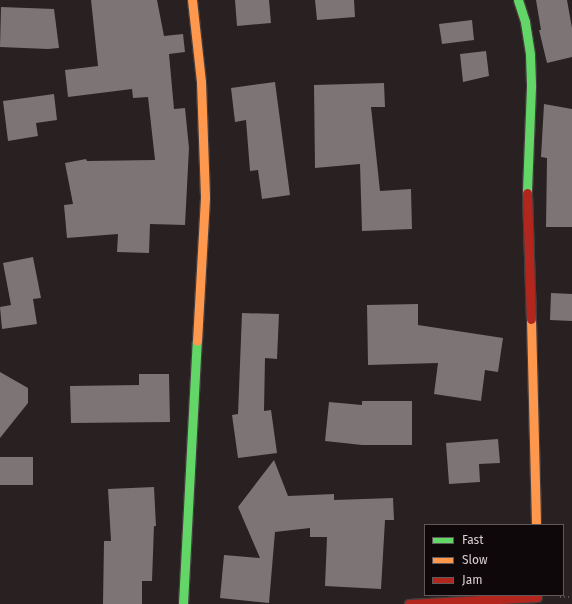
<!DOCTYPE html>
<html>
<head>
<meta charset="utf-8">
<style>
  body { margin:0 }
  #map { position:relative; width:572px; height:604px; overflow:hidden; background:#282021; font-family:"Fira Sans",sans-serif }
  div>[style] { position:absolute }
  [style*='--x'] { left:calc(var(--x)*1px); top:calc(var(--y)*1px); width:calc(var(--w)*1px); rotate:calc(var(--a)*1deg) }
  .building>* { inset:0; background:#7c7475 }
  .path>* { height:2.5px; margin-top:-1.25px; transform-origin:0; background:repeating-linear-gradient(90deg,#5e5759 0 1px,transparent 0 4px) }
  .roads { filter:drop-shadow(1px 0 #443d3e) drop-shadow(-1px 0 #443d3e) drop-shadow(0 1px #443d3e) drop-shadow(0 -1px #443d3e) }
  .fast>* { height:9px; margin:-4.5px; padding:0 4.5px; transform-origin:4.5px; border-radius:4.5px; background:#63d668 }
  .slow>* { height:9px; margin:-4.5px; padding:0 4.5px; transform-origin:4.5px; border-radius:4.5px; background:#ff974d }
  .jam>* { height:9px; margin:-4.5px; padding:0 4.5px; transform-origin:4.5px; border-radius:4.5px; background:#b3261e }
  span { translate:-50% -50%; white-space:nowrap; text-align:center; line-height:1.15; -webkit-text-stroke:4px #0f080a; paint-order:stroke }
  .legend { position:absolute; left:424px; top:524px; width:140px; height:72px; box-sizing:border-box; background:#0f080a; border:1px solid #60585a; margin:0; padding:5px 7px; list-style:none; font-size:12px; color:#d9cfd1 }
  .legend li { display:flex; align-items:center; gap:8px; height:20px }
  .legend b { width:20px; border:1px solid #60585a }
</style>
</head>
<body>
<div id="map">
  <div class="building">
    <div style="clip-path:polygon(91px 0,157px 0,164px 36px,183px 34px,185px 52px,169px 54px,174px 109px,185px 108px,189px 148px,185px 225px,150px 224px,149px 253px,117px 252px,118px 234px,67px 238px,64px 205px,73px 204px,65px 163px,86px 159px,87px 161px,155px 160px,148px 97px,133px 98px,132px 89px,68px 97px,65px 70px,98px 66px)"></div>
    <div style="clip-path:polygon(235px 0,269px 0,271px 23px,237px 26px)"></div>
    <div style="clip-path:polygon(315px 0,354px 0,355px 17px,317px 20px)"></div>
    <div style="clip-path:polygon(536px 0,567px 0,572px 28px,572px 57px,547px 63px,539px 30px,541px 30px)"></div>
    <div style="clip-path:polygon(1px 7px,54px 9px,59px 48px,48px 49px,0 47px)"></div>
    <div style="clip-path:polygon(472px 20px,474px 40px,442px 44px,439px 24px)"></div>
    <div style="clip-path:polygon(486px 51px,489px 76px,463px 82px,460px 54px)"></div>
    <div style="clip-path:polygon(275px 82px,290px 195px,262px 199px,258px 170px,250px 171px,246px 120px,235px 122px,231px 88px)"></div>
    <div style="clip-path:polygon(384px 83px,385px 107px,371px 107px,380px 191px,411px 189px,412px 229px,362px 231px,360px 164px,315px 168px,314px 85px)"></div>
    <div style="clip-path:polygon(54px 94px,57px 120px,36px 123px,38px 136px,8px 141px,3px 101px)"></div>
    <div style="clip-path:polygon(544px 104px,572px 109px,572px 227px,546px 227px,547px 158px,541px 157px)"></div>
    <div style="clip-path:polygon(33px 257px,41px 298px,33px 299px,37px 324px,2px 329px,0 307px,11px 305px,3px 263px)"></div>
    <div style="clip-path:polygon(551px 293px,572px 294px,572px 321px,550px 320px)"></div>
    <div style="clip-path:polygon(418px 304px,418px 325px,503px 338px,498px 372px,485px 370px,481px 401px,434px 394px,438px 363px,368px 365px,367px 305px)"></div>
    <div style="clip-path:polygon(242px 313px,279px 314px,277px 359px,265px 358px,264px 411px,271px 410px,277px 453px,238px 458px,232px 415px,238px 414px)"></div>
    <div style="clip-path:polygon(0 372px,28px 388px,28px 403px,0 438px)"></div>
    <div style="clip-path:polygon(139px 374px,169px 374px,170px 422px,71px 423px,70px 386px,139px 385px)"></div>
    <div style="clip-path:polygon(362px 401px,412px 401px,412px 445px,362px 445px,325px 441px,329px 402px,362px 405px)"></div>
    <div style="clip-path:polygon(498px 439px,500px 463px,479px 464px,480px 482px,449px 484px,446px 443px)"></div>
    <div style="clip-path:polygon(0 457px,33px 457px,33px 485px,0 485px)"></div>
    <div style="clip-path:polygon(274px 460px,288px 496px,334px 494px,334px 500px,393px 498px,394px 520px,385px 520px,381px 589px,325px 586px,327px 537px,310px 537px,310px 528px,275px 532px,269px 603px,220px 598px,224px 555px,260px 558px,238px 507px)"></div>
    <div style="clip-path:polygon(154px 487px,156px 526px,154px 526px,152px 581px,142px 581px,142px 604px,103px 604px,104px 541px,111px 541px,108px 489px)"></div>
  </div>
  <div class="path">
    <div style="--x:560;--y:597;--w:12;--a:0"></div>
  </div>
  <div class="roads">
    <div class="fast">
      <div style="--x:518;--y:0;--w:23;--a:72"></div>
      <div style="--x:525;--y:22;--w:33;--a:81"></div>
      <div style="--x:530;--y:55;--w:32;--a:88"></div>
      <div style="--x:531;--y:87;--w:106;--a:92.2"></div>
      <div style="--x:183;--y:604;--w:263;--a:-87"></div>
    </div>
    <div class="slow">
      <div style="--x:192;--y:0;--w:82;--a:83.7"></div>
      <div style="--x:201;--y:82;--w:116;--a:88"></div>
      <div style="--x:205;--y:198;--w:143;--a:93.2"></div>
      <div style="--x:531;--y:319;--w:206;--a:88.6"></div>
    </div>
    <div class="jam">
      <div style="--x:527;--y:193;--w:126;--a:88.2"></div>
      <div style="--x:409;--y:604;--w:128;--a:-3.1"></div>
    </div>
  </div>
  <ul class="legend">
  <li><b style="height:5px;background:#63d668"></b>Fast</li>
  <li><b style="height:5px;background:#ff974d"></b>Slow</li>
  <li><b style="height:5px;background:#b3261e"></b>Jam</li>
  </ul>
</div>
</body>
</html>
